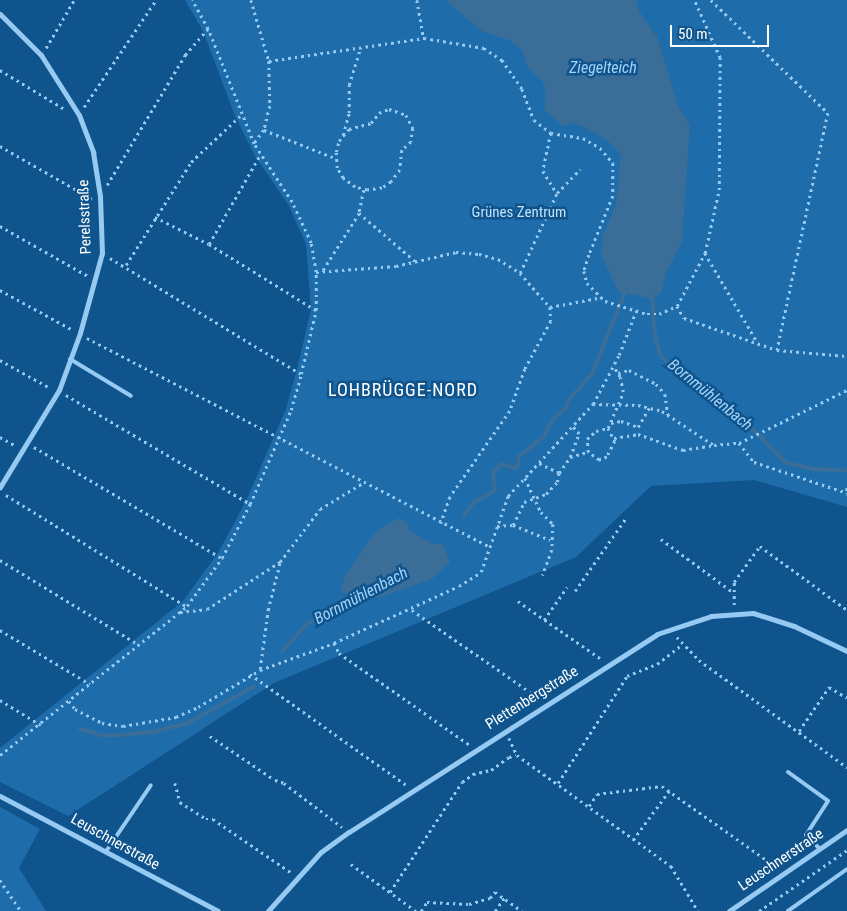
<!DOCTYPE html>
<html>
<head>
<meta charset="utf-8">
<style>
  body { margin:0 }
  #map { position:relative; width:847px; height:911px; overflow:hidden; background:#0f548d; font-family:"Roboto Condensed",sans-serif }
  div>[style] { position:absolute }
  [style*='--x'] { left:calc(var(--x)*1px); top:calc(var(--y)*1px); width:calc(var(--w)*1px); rotate:calc(var(--a)*1deg) }
  .green>* { inset:0; background:#1e6daa }
  .water>* { inset:0; background:#3a6d97 }
  .stream>* { height:4px; margin:-2px; padding:0 2px; transform-origin:2px; border-radius:2px; background:#3a6d97 }
  .path>* { height:2.5px; margin-top:-1.25px; transform-origin:0; background:repeating-linear-gradient(90deg,#96caf3 0 2.5px,transparent 0 6.5px) }
  .service>* { height:4px; margin:-2px; padding:0 2px; transform-origin:2px; border-radius:2px; background:#96caf3 }
  .minor>* { height:5px; margin:-2.5px; padding:0 2.5px; transform-origin:2.5px; border-radius:2.5px; background:#96caf3 }
  span { translate:-50% -50%; white-space:nowrap; text-align:center; line-height:1.15; -webkit-text-stroke:5px #0f548d; paint-order:stroke }
  .park-label { font-size:15px; color:#bee2fd }
  .street-label { font-size:15px; color:#fff }
  .water-label { font-size:16px; color:#a2d4fa; font-style:italic }
  .quarter-label { font-size:18px; color:#fff; letter-spacing:1px }
  .scale { position:absolute; left:670px; top:25px; width:99px; height:22px; box-sizing:border-box; border:2px solid #fff; border-top:0; padding-left:6px; font-size:15px; line-height:18px; white-space:nowrap; color:#fff; -webkit-text-stroke:4px #0f548d; paint-order:stroke }
</style>
</head>
<body>
<div id="map">
  <div class="green">
    <div style="clip-path:polygon(185px 0,847px 0,847px 507px,754px 480px,651px 486px,576px 557px,274px 683px,68px 816px,0 782px,0 748px,183px 601px,218px 553px,246px 501px,286px 409px,297px 369px,311px 310px,306px 244px,288px 204px,255px 156px,235px 116px,203px 31px)"></div>
    <div style="clip-path:polygon(0 807px,40px 829px,19px 868px,46px 911px,0 911px)"></div>
  </div>
  <div class="water">
    <div style="clip-path:polygon(445px 0,636px 0,638px 9px,658px 39px,677px 103px,690px 125px,682px 242px,666px 273px,661px 293px,652px 299px,618px 291px,601px 255px,603px 236px,616px 204px,621px 155px,609px 142px,585px 127px,573px 123px,563px 126px,544px 109px,546px 95px,543px 82px,528px 68px,522px 50px,509px 40px,482px 31px)"></div>
    <div style="clip-path:polygon(398px 518px,407px 523px,409px 530px,433px 544px,443px 544px,450px 562px,432px 579px,380px 597px,363px 599px,344px 593px,341px 588px,345px 576px,365px 546px,377px 531px)"></div>
  </div>
  <div class="stream">
    <div style="--x:652;--y:296;--w:40;--a:85.7"></div>
    <div style="--x:655;--y:336;--w:20;--a:75"></div>
    <div style="--x:660;--y:355;--w:16;--a:45"></div>
    <div style="--x:671;--y:366;--w:87;--a:36.1"></div>
    <div style="--x:741;--y:417;--w:63;--a:45.6"></div>
    <div style="--x:785;--y:462;--w:30;--a:14"></div>
    <div style="--x:814;--y:469;--w:33;--a:3"></div>
    <div style="--x:464;--y:515;--w:14;--a:-54"></div>
    <div style="--x:472;--y:504;--w:27;--a:-31"></div>
    <div style="--x:495;--y:490;--w:18;--a:-96"></div>
    <div style="--x:493;--y:472;--w:11;--a:-45"></div>
    <div style="--x:501;--y:464;--w:14;--a:17"></div>
    <div style="--x:514;--y:468;--w:5;--a:-37"></div>
    <div style="--x:518;--y:465;--w:9;--a:-84"></div>
    <div style="--x:519;--y:456;--w:30;--a:-37"></div>
    <div style="--x:543;--y:438;--w:21;--a:-62"></div>
    <div style="--x:553;--y:419;--w:17;--a:-40"></div>
    <div style="--x:566;--y:408;--w:9;--a:-72"></div>
    <div style="--x:569;--y:399;--w:34;--a:-47"></div>
    <div style="--x:592;--y:374;--w:91;--a:-68"></div>
    <div style="--x:282;--y:651;--w:35;--a:-47"></div>
    <div style="--x:306;--y:625;--w:58;--a:-30.1"></div>
    <div style="--x:80;--y:729;--w:25;--a:16"></div>
    <div style="--x:104;--y:736;--w:49;--a:-4.7"></div>
    <div style="--x:153;--y:732;--w:34;--a:-14"></div>
    <div style="--x:186;--y:724;--w:77;--a:-28.9"></div>
  </div>
  <div class="path">
    <div style="--x:251;--y:0;--w:64;--a:73.6"></div>
    <div style="--x:269;--y:61;--w:45;--a:88.7"></div>
    <div style="--x:270;--y:106;--w:25;--a:104"></div>
    <div style="--x:264;--y:130;--w:17;--a:126"></div>
    <div style="--x:417;--y:0;--w:39;--a:80"></div>
    <div style="--x:711;--y:0;--w:163;--a:44"></div>
    <div style="--x:828;--y:113;--w:242;--a:102.1"></div>
    <div style="--x:46;--y:48;--w:56;--a:-59.7"></div>
    <div style="--x:269;--y:61;--w:157;--a:-8.4"></div>
    <div style="--x:424;--y:38;--w:61;--a:9.5"></div>
    <div style="--x:484;--y:48;--w:22;--a:34"></div>
    <div style="--x:502;--y:60;--w:35;--a:55"></div>
    <div style="--x:522;--y:89;--w:33;--a:69"></div>
    <div style="--x:534;--y:120;--w:21;--a:37"></div>
    <div style="--x:551;--y:133;--w:32;--a:9"></div>
    <div style="--x:583;--y:138;--w:20;--a:30"></div>
    <div style="--x:600;--y:148;--w:20;--a:49"></div>
    <div style="--x:613;--y:163;--w:33;--a:90"></div>
    <div style="--x:613;--y:196;--w:64;--a:112.1"></div>
    <div style="--x:589;--y:255;--w:17;--a:107"></div>
    <div style="--x:584;--y:271;--w:12;--a:76"></div>
    <div style="--x:587;--y:283;--w:25;--a:45"></div>
    <div style="--x:605;--y:301;--w:44;--a:17.2"></div>
    <div style="--x:647;--y:314;--w:12;--a:0"></div>
    <div style="--x:659;--y:314;--w:20;--a:-24"></div>
    <div style="--x:677;--y:306;--w:60;--a:-62.2"></div>
    <div style="--x:705;--y:253;--w:65;--a:-77.5"></div>
    <div style="--x:719;--y:190;--w:132;--a:-89.6"></div>
    <div style="--x:720;--y:58;--w:64;--a:-114.1"></div>
    <div style="--x:0;--y:70;--w:74;--a:31.1"></div>
    <div style="--x:84;--y:107;--w:129;--a:-56.1"></div>
    <div style="--x:389;--y:109;--w:18;--a:19"></div>
    <div style="--x:406;--y:115;--w:15;--a:62"></div>
    <div style="--x:413;--y:128;--w:14;--a:98"></div>
    <div style="--x:411;--y:142;--w:12;--a:138"></div>
    <div style="--x:402;--y:150;--w:20;--a:96"></div>
    <div style="--x:400;--y:170;--w:15;--a:127"></div>
    <div style="--x:391;--y:182;--w:11;--a:146"></div>
    <div style="--x:382;--y:188;--w:15;--a:172"></div>
    <div style="--x:367;--y:190;--w:12;--a:-166"></div>
    <div style="--x:355;--y:187;--w:15;--a:-143"></div>
    <div style="--x:343;--y:178;--w:12;--a:-121"></div>
    <div style="--x:337;--y:168;--w:16;--a:-94"></div>
    <div style="--x:336;--y:152;--w:11;--a:-75"></div>
    <div style="--x:339;--y:141;--w:16;--a:-50"></div>
    <div style="--x:349;--y:129;--w:23;--a:-15"></div>
    <div style="--x:371;--y:123;--w:13;--a:-51"></div>
    <div style="--x:379;--y:113;--w:11;--a:-22"></div>
    <div style="--x:264;--y:130;--w:76;--a:21.5"></div>
    <div style="--x:551;--y:133;--w:39;--a:102"></div>
    <div style="--x:543;--y:171;--w:26;--a:58"></div>
    <div style="--x:343;--y:135;--w:23;--a:-75"></div>
    <div style="--x:349;--y:113;--w:28;--a:-90"></div>
    <div style="--x:349;--y:85;--w:38;--a:-73"></div>
    <div style="--x:0;--y:146;--w:106;--a:29.9"></div>
    <div style="--x:107;--y:185;--w:152;--a:-59"></div>
    <div style="--x:185;--y:55;--w:35;--a:-49"></div>
    <div style="--x:364;--y:190;--w:24;--a:102"></div>
    <div style="--x:359;--y:213;--w:74;--a:40.6"></div>
    <div style="--x:155;--y:217;--w:60;--a:26.6"></div>
    <div style="--x:209;--y:244;--w:126;--a:31.7"></div>
    <div style="--x:0;--y:226;--w:101;--a:29.6"></div>
    <div style="--x:209;--y:244;--w:103;--a:-60.2"></div>
    <div style="--x:705;--y:253;--w:101;--a:59.6"></div>
    <div style="--x:110;--y:258;--w:223;--a:31.3"></div>
    <div style="--x:126;--y:265;--w:122;--a:-57.7"></div>
    <div style="--x:191;--y:162;--w:67;--a:-43.2"></div>
    <div style="--x:323;--y:270;--w:67;--a:-57.7"></div>
    <div style="--x:316;--y:272;--w:80;--a:-4.3"></div>
    <div style="--x:396;--y:266;--w:62;--a:-13.1"></div>
    <div style="--x:456;--y:252;--w:23;--a:5"></div>
    <div style="--x:479;--y:254;--w:20;--a:15"></div>
    <div style="--x:498;--y:259;--w:26;--a:32"></div>
    <div style="--x:520;--y:273;--w:45;--a:48.6"></div>
    <div style="--x:550;--y:307;--w:14;--a:86"></div>
    <div style="--x:551;--y:321;--w:55;--a:118.4"></div>
    <div style="--x:525;--y:369;--w:45;--a:109.7"></div>
    <div style="--x:510;--y:411;--w:105;--a:124.9"></div>
    <div style="--x:450;--y:497;--w:28;--a:109"></div>
    <div style="--x:520;--y:273;--w:88;--a:-65.2"></div>
    <div style="--x:557;--y:193;--w:33;--a:-46"></div>
    <div style="--x:0;--y:290;--w:83;--a:28.7"></div>
    <div style="--x:677;--y:306;--w:14;--a:60"></div>
    <div style="--x:684;--y:318;--w:98;--a:19"></div>
    <div style="--x:777;--y:350;--w:70;--a:4.9"></div>
    <div style="--x:550;--y:307;--w:49;--a:-10.6"></div>
    <div style="--x:87;--y:338;--w:454;--a:27.4"></div>
    <div style="--x:0;--y:360;--w:57;--a:29.2"></div>
    <div style="--x:618;--y:373;--w:11;--a:-15"></div>
    <div style="--x:629;--y:370;--w:30;--a:27"></div>
    <div style="--x:656;--y:384;--w:13;--a:48"></div>
    <div style="--x:665;--y:394;--w:21;--a:82"></div>
    <div style="--x:66;--y:395;--w:214;--a:30.6"></div>
    <div style="--x:593;--y:404;--w:55;--a:-62"></div>
    <div style="--x:619;--y:355;--w:47;--a:-68.9"></div>
    <div style="--x:611;--y:423;--w:10;--a:-11"></div>
    <div style="--x:621;--y:421;--w:18;--a:19"></div>
    <div style="--x:638;--y:427;--w:22;--a:-60"></div>
    <div style="--x:608;--y:428;--w:39;--a:-67"></div>
    <div style="--x:623;--y:392;--w:15;--a:-101"></div>
    <div style="--x:620;--y:377;--w:13;--a:-122"></div>
    <div style="--x:0;--y:437;--w:18;--a:29"></div>
    <div style="--x:614;--y:438;--w:24;--a:-9"></div>
    <div style="--x:638;--y:434;--w:48;--a:19.6"></div>
    <div style="--x:683;--y:450;--w:30;--a:-9"></div>
    <div style="--x:739;--y:443;--w:24;--a:52"></div>
    <div style="--x:754;--y:462;--w:98;--a:18.4"></div>
    <div style="--x:34;--y:447;--w:218;--a:30.6"></div>
    <div style="--x:570;--y:457;--w:19;--a:-16"></div>
    <div style="--x:588;--y:452;--w:13;--a:-94"></div>
    <div style="--x:587;--y:439;--w:12;--a:-42"></div>
    <div style="--x:596;--y:431;--w:12;--a:-14"></div>
    <div style="--x:608;--y:428;--w:15;--a:62"></div>
    <div style="--x:615;--y:441;--w:18;--a:117"></div>
    <div style="--x:607;--y:457;--w:9;--a:159"></div>
    <div style="--x:599;--y:460;--w:14;--a:-144"></div>
    <div style="--x:559;--y:473;--w:19;--a:-55"></div>
    <div style="--x:570;--y:457;--w:25;--a:-69"></div>
    <div style="--x:579;--y:434;--w:11;--a:-131"></div>
    <div style="--x:525;--y:478;--w:38;--a:65"></div>
    <div style="--x:541;--y:512;--w:17;--a:45"></div>
    <div style="--x:553;--y:524;--w:26;--a:92"></div>
    <div style="--x:552;--y:550;--w:27;--a:110"></div>
    <div style="--x:847;--y:488;--w:7;--a:90"></div>
    <div style="--x:6;--y:495;--w:211;--a:31.7"></div>
    <div style="--x:513;--y:525;--w:25;--a:-64"></div>
    <div style="--x:524;--y:502;--w:23;--a:-20"></div>
    <div style="--x:546;--y:494;--w:16;--a:-47"></div>
    <div style="--x:557;--y:482;--w:9;--a:-77"></div>
    <div style="--x:559;--y:473;--w:23;--a:-155"></div>
    <div style="--x:497;--y:526;--w:16;--a:-4"></div>
    <div style="--x:513;--y:525;--w:40;--a:22"></div>
    <div style="--x:661;--y:539;--w:91;--a:36.5"></div>
    <div style="--x:0;--y:560;--w:163;--a:31.4"></div>
    <div style="--x:575;--y:591;--w:89;--a:-55.1"></div>
    <div style="--x:518;--y:601;--w:101;--a:34.9"></div>
    <div style="--x:734;--y:605;--w:23;--a:-90"></div>
    <div style="--x:734;--y:582;--w:44;--a:-54.2"></div>
    <div style="--x:760;--y:546;--w:108;--a:36.3"></div>
    <div style="--x:412;--y:610;--w:156;--a:34.8"></div>
    <div style="--x:180;--y:612;--w:27;--a:-6"></div>
    <div style="--x:207;--y:609;--w:87;--a:-32.8"></div>
    <div style="--x:544;--y:620;--w:40;--a:-55.1"></div>
    <div style="--x:0;--y:630;--w:105;--a:31"></div>
    <div style="--x:677;--y:637;--w:32;--a:46"></div>
    <div style="--x:699;--y:660;--w:183;--a:35.9"></div>
    <div style="--x:334;--y:643;--w:11;--a:63"></div>
    <div style="--x:339;--y:653;--w:160;--a:35.1"></div>
    <div style="--x:260;--y:669;--w:60;--a:-82.3"></div>
    <div style="--x:268;--y:610;--w:49;--a:-76"></div>
    <div style="--x:280;--y:562;--w:66;--a:-53"></div>
    <div style="--x:320;--y:509;--w:50;--a:-31.2"></div>
    <div style="--x:250;--y:674;--w:191;--a:35.4"></div>
    <div style="--x:0;--y:700;--w:48;--a:31.4"></div>
    <div style="--x:69;--y:701;--w:10;--a:53"></div>
    <div style="--x:75;--y:709;--w:30;--a:27"></div>
    <div style="--x:102;--y:723;--w:21;--a:8"></div>
    <div style="--x:123;--y:726;--w:54;--a:-9.6"></div>
    <div style="--x:176;--y:717;--w:24;--a:-24"></div>
    <div style="--x:198;--y:707;--w:72;--a:-30.8"></div>
    <div style="--x:260;--y:670;--w:79;--a:-20"></div>
    <div style="--x:334;--y:643;--w:137;--a:-24.5"></div>
    <div style="--x:459;--y:586;--w:26;--a:-32"></div>
    <div style="--x:481;--y:572;--w:81;--a:-70.4"></div>
    <div style="--x:508;--y:496;--w:125;--a:-47.3"></div>
    <div style="--x:593;--y:404;--w:45;--a:1.3"></div>
    <div style="--x:638;--y:405;--w:25;--a:14"></div>
    <div style="--x:662;--y:411;--w:62;--a:33.2"></div>
    <div style="--x:714;--y:445;--w:25;--a:-5"></div>
    <div style="--x:739;--y:443;--w:120;--a:-26.1"></div>
    <div style="--x:799;--y:731;--w:53;--a:-55.7"></div>
    <div style="--x:829;--y:687;--w:21;--a:31"></div>
    <div style="--x:210;--y:736;--w:78;--a:34.1"></div>
    <div style="--x:275;--y:780;--w:9;--a:18"></div>
    <div style="--x:284;--y:783;--w:73;--a:37.2"></div>
    <div style="--x:509;--y:738;--w:19;--a:65"></div>
    <div style="--x:517;--y:755;--w:190;--a:35.8"></div>
    <div style="--x:671;--y:866;--w:52;--a:59"></div>
    <div style="--x:0;--y:755;--w:239;--a:-38.5"></div>
    <div style="--x:187;--y:606;--w:59;--a:-53.9"></div>
    <div style="--x:222;--y:558;--w:61;--a:-62.6"></div>
    <div style="--x:250;--y:504;--w:103;--a:-66.4"></div>
    <div style="--x:291;--y:410;--w:37;--a:-74"></div>
    <div style="--x:301;--y:374;--w:66;--a:-76.8"></div>
    <div style="--x:316;--y:310;--w:38;--a:-90"></div>
    <div style="--x:316;--y:272;--w:29;--a:-100"></div>
    <div style="--x:311;--y:243;--w:45;--a:-114.9"></div>
    <div style="--x:292;--y:202;--w:69;--a:-123.2"></div>
    <div style="--x:254;--y:144;--w:124;--a:-111.8"></div>
    <div style="--x:208;--y:29;--w:33;--a:-119"></div>
    <div style="--x:175;--y:783;--w:20;--a:75"></div>
    <div style="--x:180;--y:802;--w:31;--a:33"></div>
    <div style="--x:206;--y:819;--w:7;--a:0"></div>
    <div style="--x:213;--y:819;--w:96;--a:34.4"></div>
    <div style="--x:558;--y:783;--w:127;--a:-57.2"></div>
    <div style="--x:627;--y:676;--w:32;--a:-22"></div>
    <div style="--x:657;--y:664;--w:31;--a:-38"></div>
    <div style="--x:589;--y:806;--w:14;--a:-56"></div>
    <div style="--x:597;--y:794;--w:65;--a:-7"></div>
    <div style="--x:662;--y:786;--w:142;--a:35.3"></div>
    <div style="--x:633;--y:840;--w:61;--a:-53.7"></div>
    <div style="--x:351;--y:864;--w:80;--a:35.9"></div>
    <div style="--x:0;--y:880;--w:37;--a:56"></div>
    <div style="--x:390;--y:892;--w:131;--a:-56.8"></div>
    <div style="--x:462;--y:782;--w:14;--a:-36"></div>
    <div style="--x:473;--y:774;--w:18;--a:-13"></div>
    <div style="--x:491;--y:770;--w:22;--a:-36"></div>
    <div style="--x:509;--y:757;--w:7;--a:-16"></div>
    <div style="--x:421;--y:911;--w:11;--a:-56"></div>
    <div style="--x:427;--y:902;--w:42;--a:2.7"></div>
    <div style="--x:469;--y:904;--w:22;--a:-16"></div>
    <div style="--x:490;--y:898;--w:8;--a:-50"></div>
    <div style="--x:495;--y:892;--w:33;--a:35"></div>
    <div style="--x:495;--y:911;--w:16;--a:-55"></div>
    <div style="--x:759;--y:911;--w:107;--a:-34.7"></div>
  </div>
  <div class="service">
    <div style="--x:70;--y:359;--w:71;--a:31.2"></div>
    <div style="--x:788;--y:772;--w:49;--a:35.9"></div>
    <div style="--x:828;--y:801;--w:40;--a:122.9"></div>
    <div style="--x:806;--y:835;--w:20;--a:45"></div>
    <div style="--x:107;--y:850;--w:78;--a:-55.9"></div>
    <div style="--x:788;--y:911;--w:72;--a:-35.4"></div>
  </div>
  <div class="minor">
    <div style="--x:0;--y:14;--w:58;--a:45"></div>
    <div style="--x:41;--y:55;--w:71;--a:57.7"></div>
    <div style="--x:79;--y:115;--w:40;--a:69"></div>
    <div style="--x:93;--y:152;--w:45;--a:81"></div>
    <div style="--x:100;--y:196;--w:57;--a:88"></div>
    <div style="--x:102;--y:253;--w:83;--a:105.4"></div>
    <div style="--x:80;--y:333;--w:61;--a:110.2"></div>
    <div style="--x:59;--y:390;--w:114;--a:121.3"></div>
    <div style="--x:0;--y:796;--w:246;--a:27.8"></div>
    <div style="--x:268;--y:911;--w:79;--a:-48.1"></div>
    <div style="--x:321;--y:852;--w:34;--a:-36"></div>
    <div style="--x:349;--y:832;--w:366;--a:-32.7"></div>
    <div style="--x:657;--y:634;--w:57;--a:-18.4"></div>
    <div style="--x:711;--y:616;--w:42;--a:-4.1"></div>
    <div style="--x:753;--y:613;--w:43;--a:17.6"></div>
    <div style="--x:794;--y:626;--w:59;--a:25.3"></div>
    <div style="--x:729;--y:911;--w:143;--a:-34.5"></div>
  </div>
  <div class="park-label">
    <span style="left:519px;top:213px">Grünes Zentrum</span>
  </div>
  <div class="street-label">
    <span style="left:85px;top:217px;rotate:-92deg">Perelsstraße</span>
    <span style="left:532px;top:698px;rotate:-32deg">Plettenbergstraße</span>
    <span style="left:115px;top:842px;rotate:29deg">Leuschnerstraße</span>
    <span style="left:781px;top:860px;rotate:-34deg">Leuschnerstraße</span>
  </div>
  <div class="water-label">
    <span style="left:603px;top:68px">Ziegelteich</span>
    <span style="left:710px;top:395px;rotate:39deg">Bornmühlenbach</span>
    <span style="left:361px;top:596px;rotate:-28deg">Bornmühlenbach</span>
  </div>
  <div class="quarter-label">
    <span style="left:403px;top:390px">LOHBRÜGGE-NORD</span>
  </div>
  <div class="scale">50 m</div>
</div>
</body>
</html>
